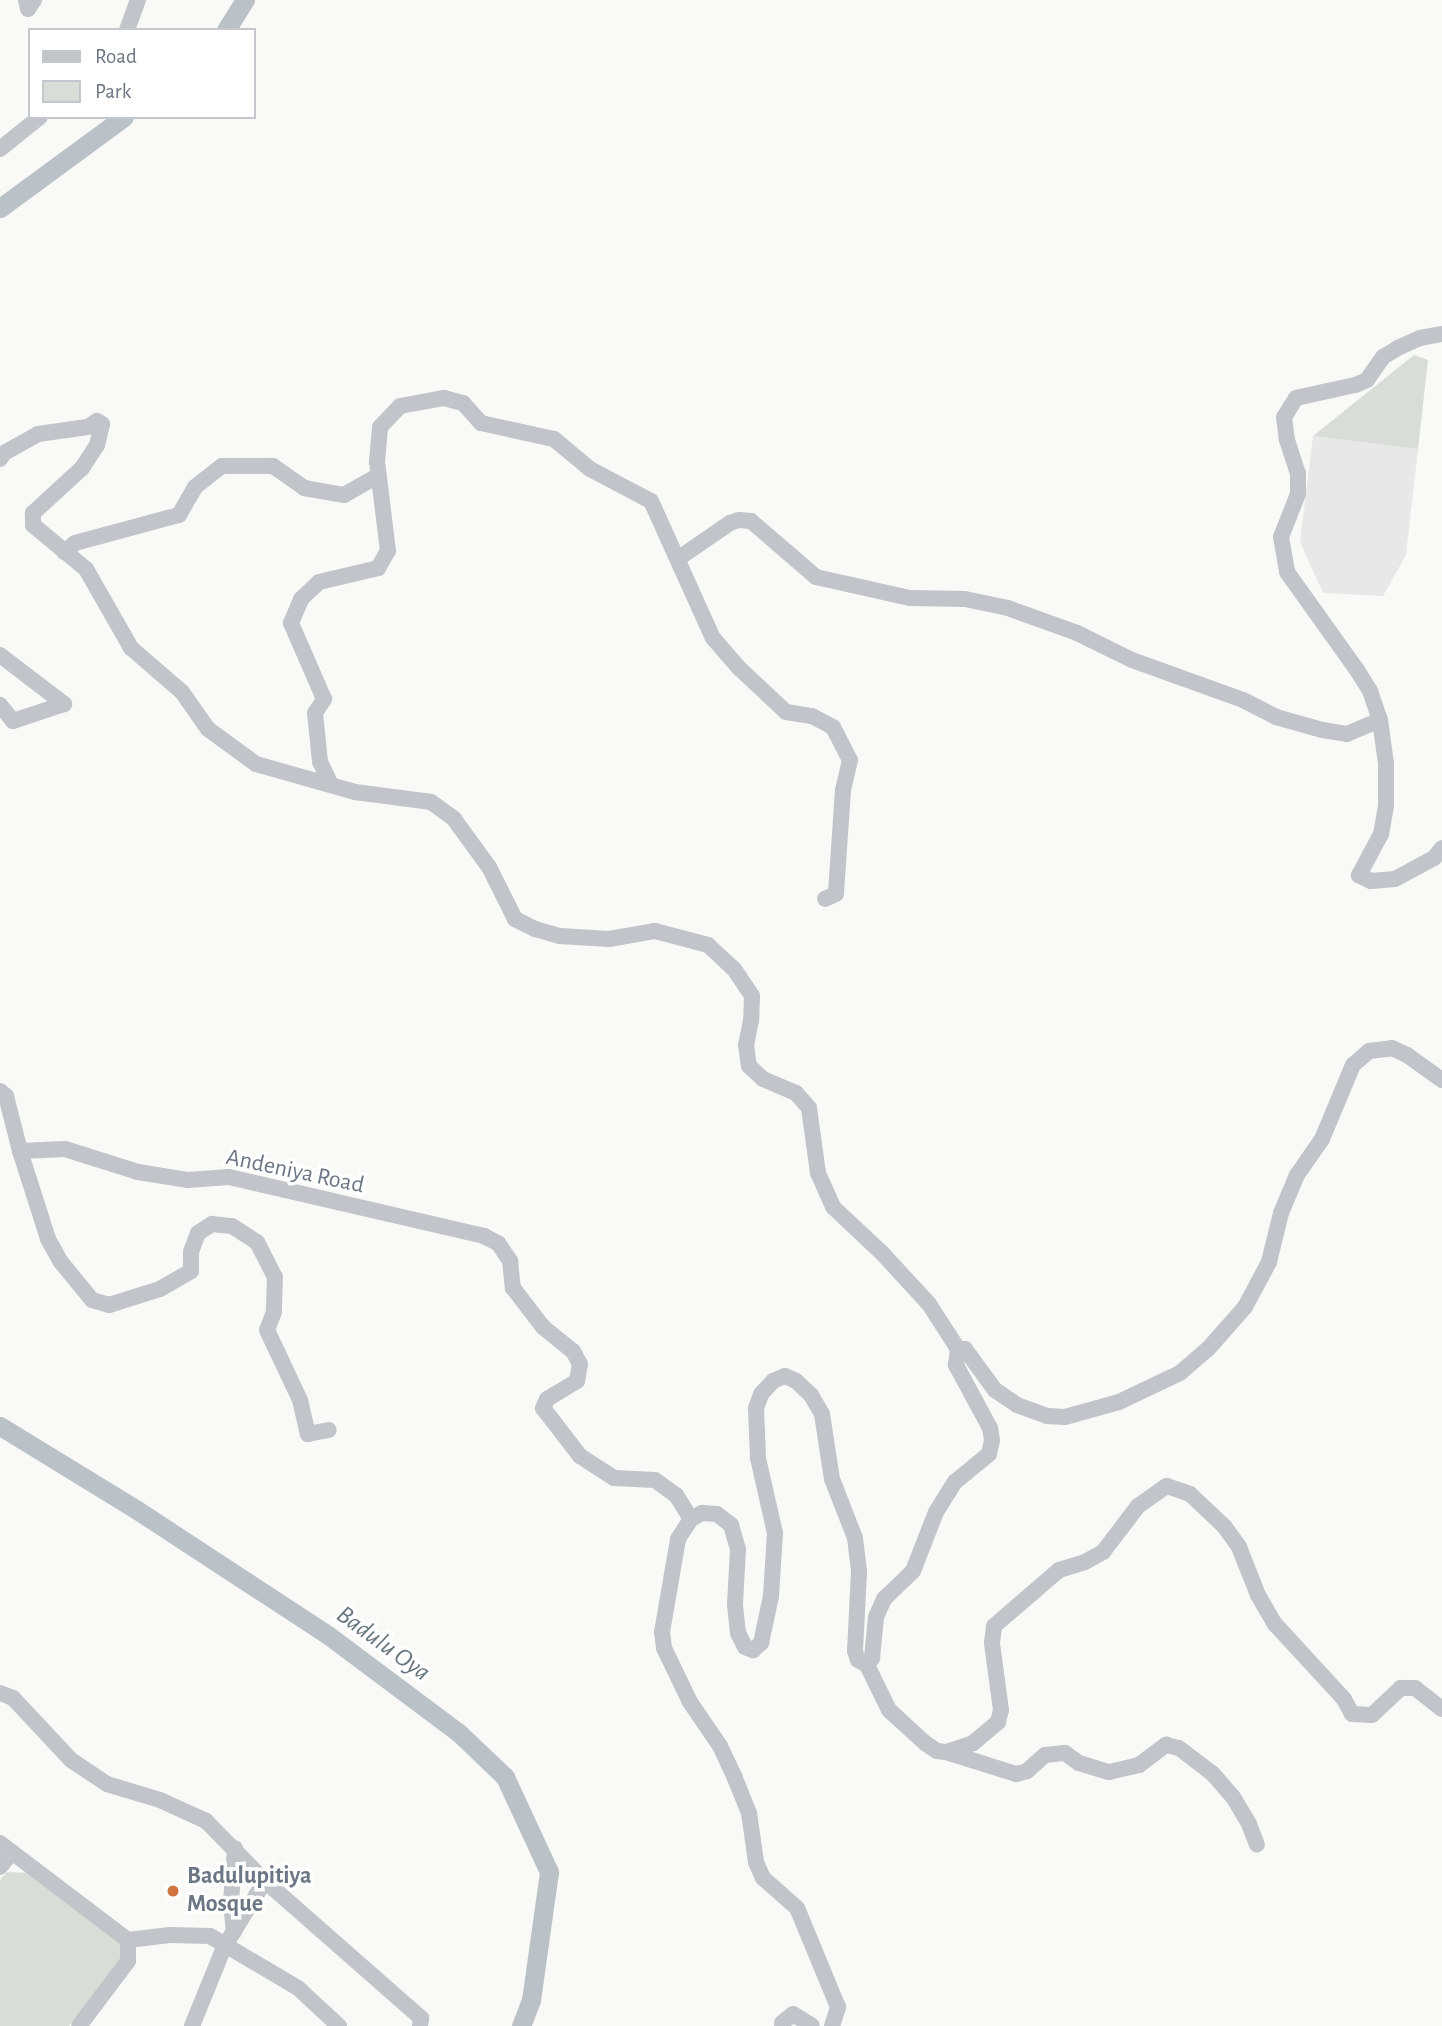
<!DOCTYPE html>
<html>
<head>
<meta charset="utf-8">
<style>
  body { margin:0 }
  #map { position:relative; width:1442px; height:2026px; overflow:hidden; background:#f9f9f7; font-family:"Alegreya Sans",sans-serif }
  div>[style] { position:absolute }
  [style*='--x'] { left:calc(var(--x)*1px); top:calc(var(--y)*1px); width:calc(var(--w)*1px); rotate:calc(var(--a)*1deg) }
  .built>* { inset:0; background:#e7e8e7 }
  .green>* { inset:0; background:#d8ddd7 }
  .river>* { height:19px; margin:-9.5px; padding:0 9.5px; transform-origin:9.5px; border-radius:9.5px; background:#bac2c7 }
  .minor>* { height:16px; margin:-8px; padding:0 8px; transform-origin:8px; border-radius:8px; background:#c1c4c8 }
  .dots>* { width:19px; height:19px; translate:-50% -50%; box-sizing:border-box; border:4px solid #fff; border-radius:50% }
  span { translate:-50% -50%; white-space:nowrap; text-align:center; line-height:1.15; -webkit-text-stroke:7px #fff; paint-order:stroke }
  .street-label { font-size:24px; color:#6c7684 }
  .poi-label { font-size:24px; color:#6c7684; font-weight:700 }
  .left { translate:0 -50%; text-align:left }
  .water-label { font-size:26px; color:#67767f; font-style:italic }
  .legend { position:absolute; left:28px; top:28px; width:228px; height:91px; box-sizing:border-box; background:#fff; border:2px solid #c4c8ce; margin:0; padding:9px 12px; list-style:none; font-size:21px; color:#6c7684 }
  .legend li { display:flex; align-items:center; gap:14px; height:35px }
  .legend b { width:35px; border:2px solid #c4c8ce }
</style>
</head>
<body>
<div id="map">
  <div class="built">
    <div style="clip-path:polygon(1313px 436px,1418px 449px,1406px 555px,1383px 596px,1323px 593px,1300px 542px)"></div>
  </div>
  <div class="green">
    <div style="clip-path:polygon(1414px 355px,1428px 360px,1418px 449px,1313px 436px)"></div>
    <div style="clip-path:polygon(7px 1872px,32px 1873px,123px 1944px,122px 1960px,69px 2026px,0 2026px,0 1880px)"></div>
  </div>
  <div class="river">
    <div style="--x:226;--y:30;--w:36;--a:-58"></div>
    <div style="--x:0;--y:208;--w:154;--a:-36.3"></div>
    <div style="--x:0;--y:1426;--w:161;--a:31.5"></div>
    <div style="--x:137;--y:1510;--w:228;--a:33.2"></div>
    <div style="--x:328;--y:1635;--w:164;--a:36.8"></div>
    <div style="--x:459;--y:1733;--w:64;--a:43.7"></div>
    <div style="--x:505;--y:1777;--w:105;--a:65.1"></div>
    <div style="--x:549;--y:1872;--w:129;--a:98"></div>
    <div style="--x:531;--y:2000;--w:28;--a:111"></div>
  </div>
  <div class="minor">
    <div style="--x:26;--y:0;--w:9;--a:77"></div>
    <div style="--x:28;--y:9;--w:11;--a:-56"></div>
    <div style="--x:127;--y:30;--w:32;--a:-70"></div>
    <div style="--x:0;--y:149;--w:51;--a:-38.7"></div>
    <div style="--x:1442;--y:334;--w:22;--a:170"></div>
    <div style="--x:1420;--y:338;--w:24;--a:156"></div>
    <div style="--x:1398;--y:348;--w:17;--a:149"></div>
    <div style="--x:1383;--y:357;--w:28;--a:125"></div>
    <div style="--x:1367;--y:380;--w:13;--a:157"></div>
    <div style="--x:1355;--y:385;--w:60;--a:167.6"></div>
    <div style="--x:1296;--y:398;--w:22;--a:122"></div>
    <div style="--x:1284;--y:417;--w:23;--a:83"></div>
    <div style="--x:1287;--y:440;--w:35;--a:72"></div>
    <div style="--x:1298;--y:473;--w:21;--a:90"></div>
    <div style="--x:1298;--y:494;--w:46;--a:111.6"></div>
    <div style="--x:1281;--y:537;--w:36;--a:80"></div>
    <div style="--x:1287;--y:572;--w:120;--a:54.5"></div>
    <div style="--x:1357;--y:670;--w:25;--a:58"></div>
    <div style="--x:1370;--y:691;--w:31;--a:71"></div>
    <div style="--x:1380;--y:720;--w:44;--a:82.2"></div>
    <div style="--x:1386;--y:764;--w:42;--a:90"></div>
    <div style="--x:1386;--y:806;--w:28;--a:100"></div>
    <div style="--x:1381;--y:834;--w:47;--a:118.2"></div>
    <div style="--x:1359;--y:875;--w:13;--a:27"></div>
    <div style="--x:1371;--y:881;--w:24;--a:-5"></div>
    <div style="--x:1395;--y:879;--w:44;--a:-28.3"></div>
    <div style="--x:1434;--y:858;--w:13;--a:-51"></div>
    <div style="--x:0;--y:459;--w:7;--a:-56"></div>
    <div style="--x:4;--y:453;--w:39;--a:-29"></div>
    <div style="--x:38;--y:434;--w:50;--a:-8"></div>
    <div style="--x:88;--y:427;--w:11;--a:-34"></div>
    <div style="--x:97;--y:421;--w:6;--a:31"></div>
    <div style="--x:102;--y:424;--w:22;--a:103"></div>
    <div style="--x:97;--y:445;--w:27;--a:123"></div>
    <div style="--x:82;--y:468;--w:67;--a:137.4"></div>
    <div style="--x:33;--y:513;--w:12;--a:90"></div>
    <div style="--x:33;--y:525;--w:69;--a:39.7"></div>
    <div style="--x:86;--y:569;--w:91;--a:60.3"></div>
    <div style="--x:131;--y:648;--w:67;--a:40.8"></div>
    <div style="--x:182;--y:692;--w:45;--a:54.9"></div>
    <div style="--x:208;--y:729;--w:59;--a:36.1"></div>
    <div style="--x:256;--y:764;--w:103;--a:15.8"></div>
    <div style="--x:355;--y:792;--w:77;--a:7.5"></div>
    <div style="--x:431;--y:802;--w:29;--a:36"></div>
    <div style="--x:454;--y:819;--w:59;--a:53.9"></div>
    <div style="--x:489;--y:867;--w:58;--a:63.4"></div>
    <div style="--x:515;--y:919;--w:22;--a:27"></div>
    <div style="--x:535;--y:929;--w:26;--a:16"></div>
    <div style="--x:560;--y:936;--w:49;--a:3.5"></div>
    <div style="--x:609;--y:939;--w:47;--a:-9.9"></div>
    <div style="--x:655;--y:931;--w:55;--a:14.8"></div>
    <div style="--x:708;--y:945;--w:35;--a:43"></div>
    <div style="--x:734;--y:969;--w:32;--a:56"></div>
    <div style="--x:752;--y:996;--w:24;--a:92"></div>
    <div style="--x:751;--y:1020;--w:25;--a:101"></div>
    <div style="--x:746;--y:1045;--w:21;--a:82"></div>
    <div style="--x:749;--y:1066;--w:19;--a:43"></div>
    <div style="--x:763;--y:1079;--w:36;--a:23"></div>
    <div style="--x:796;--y:1093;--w:20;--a:49"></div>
    <div style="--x:809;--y:1108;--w:66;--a:82.1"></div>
    <div style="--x:818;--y:1173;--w:37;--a:66"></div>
    <div style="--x:833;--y:1207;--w:67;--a:43.2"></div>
    <div style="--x:882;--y:1253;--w:69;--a:47.3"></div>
    <div style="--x:929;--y:1304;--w:54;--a:57.2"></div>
    <div style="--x:64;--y:552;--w:14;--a:-39"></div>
    <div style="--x:75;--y:543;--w:108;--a:-15.1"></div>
    <div style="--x:179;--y:515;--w:32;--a:-60"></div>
    <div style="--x:195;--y:487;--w:34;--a:-38"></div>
    <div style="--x:222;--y:466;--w:51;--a:0"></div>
    <div style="--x:273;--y:466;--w:38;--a:35"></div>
    <div style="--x:304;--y:488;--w:41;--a:9.9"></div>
    <div style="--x:344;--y:495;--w:40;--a:-29.7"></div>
    <div style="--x:679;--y:558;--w:62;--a:-34.5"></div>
    <div style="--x:730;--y:523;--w:9;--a:-18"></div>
    <div style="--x:739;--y:520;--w:12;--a:5"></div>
    <div style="--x:751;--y:521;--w:86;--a:40.7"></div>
    <div style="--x:816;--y:577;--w:96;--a:12.6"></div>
    <div style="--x:910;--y:598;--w:55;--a:1"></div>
    <div style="--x:965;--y:599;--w:44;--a:11.8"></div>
    <div style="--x:1008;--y:608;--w:73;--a:19.9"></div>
    <div style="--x:1077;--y:633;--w:61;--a:26.1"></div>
    <div style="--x:1132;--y:660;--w:118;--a:19.8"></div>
    <div style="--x:1243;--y:700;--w:37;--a:27"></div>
    <div style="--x:1276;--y:717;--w:48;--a:15.8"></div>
    <div style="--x:1322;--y:730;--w:25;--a:9"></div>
    <div style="--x:1347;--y:734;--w:36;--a:-23"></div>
    <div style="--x:0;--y:655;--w:81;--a:37.4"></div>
    <div style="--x:64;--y:704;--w:54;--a:161.6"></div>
    <div style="--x:13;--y:721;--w:21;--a:-129"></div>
    <div style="--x:330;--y:783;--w:23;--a:-115"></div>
    <div style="--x:320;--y:762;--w:49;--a:-95.8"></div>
    <div style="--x:315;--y:713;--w:17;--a:-57"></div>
    <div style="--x:324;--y:699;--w:83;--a:-113.5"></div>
    <div style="--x:291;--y:623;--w:26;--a:-67"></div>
    <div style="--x:301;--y:599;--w:25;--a:-43"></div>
    <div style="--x:319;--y:582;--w:61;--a:-13.3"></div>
    <div style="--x:378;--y:568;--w:20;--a:-60"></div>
    <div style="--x:388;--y:551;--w:90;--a:-97"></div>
    <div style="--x:377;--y:462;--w:35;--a:-85"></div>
    <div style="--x:380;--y:427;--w:29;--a:-46"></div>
    <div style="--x:400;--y:406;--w:45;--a:-10.3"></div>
    <div style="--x:444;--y:398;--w:20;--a:15"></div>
    <div style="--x:463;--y:403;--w:27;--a:48"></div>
    <div style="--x:481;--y:423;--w:75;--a:12.4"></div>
    <div style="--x:554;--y:439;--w:47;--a:39.8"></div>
    <div style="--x:590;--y:469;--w:69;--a:27.7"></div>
    <div style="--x:651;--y:501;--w:150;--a:65.7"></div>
    <div style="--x:713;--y:638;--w:40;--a:49"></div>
    <div style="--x:739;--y:668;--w:64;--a:43.1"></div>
    <div style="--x:786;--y:712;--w:26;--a:9"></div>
    <div style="--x:812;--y:716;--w:24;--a:28"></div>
    <div style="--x:833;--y:727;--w:37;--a:63"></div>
    <div style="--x:850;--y:760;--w:31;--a:103"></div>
    <div style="--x:843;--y:790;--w:104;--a:93.9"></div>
    <div style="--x:836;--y:894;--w:12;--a:156"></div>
    <div style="--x:0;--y:1091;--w:8;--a:40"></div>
    <div style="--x:6;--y:1096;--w:57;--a:75.7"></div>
    <div style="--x:20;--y:1151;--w:45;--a:-2.5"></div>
    <div style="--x:65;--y:1149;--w:77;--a:17.5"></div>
    <div style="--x:138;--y:1172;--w:51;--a:9.1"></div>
    <div style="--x:188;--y:1180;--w:41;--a:-4.2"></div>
    <div style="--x:229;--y:1177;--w:262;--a:13"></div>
    <div style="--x:484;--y:1236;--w:16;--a:27"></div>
    <div style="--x:498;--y:1243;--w:22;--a:56"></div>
    <div style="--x:510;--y:1261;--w:27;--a:84"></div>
    <div style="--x:513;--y:1288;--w:49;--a:52.4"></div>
    <div style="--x:543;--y:1327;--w:38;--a:39"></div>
    <div style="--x:573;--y:1351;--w:15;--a:62"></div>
    <div style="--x:580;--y:1364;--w:17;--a:100"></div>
    <div style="--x:577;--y:1381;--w:35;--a:149"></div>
    <div style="--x:547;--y:1399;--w:10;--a:114"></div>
    <div style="--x:543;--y:1408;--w:61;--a:52.4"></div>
    <div style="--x:580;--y:1456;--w:40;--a:32.9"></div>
    <div style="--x:614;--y:1478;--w:41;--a:2.8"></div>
    <div style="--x:655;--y:1480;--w:26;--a:36"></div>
    <div style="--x:676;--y:1495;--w:28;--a:58"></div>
    <div style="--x:20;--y:1151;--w:92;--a:72.3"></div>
    <div style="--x:48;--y:1239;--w:26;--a:61"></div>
    <div style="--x:61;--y:1262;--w:49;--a:50.8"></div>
    <div style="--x:92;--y:1300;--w:18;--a:16"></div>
    <div style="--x:109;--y:1305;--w:53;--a:-17.4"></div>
    <div style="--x:160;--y:1289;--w:36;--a:-30"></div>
    <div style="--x:191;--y:1271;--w:19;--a:-90"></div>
    <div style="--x:191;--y:1252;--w:20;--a:-70"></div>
    <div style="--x:198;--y:1233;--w:17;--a:-33"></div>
    <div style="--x:212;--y:1224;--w:20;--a:6"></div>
    <div style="--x:232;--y:1226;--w:30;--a:33"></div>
    <div style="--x:257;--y:1242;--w:39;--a:63"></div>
    <div style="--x:275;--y:1277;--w:35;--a:92"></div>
    <div style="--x:274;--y:1312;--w:19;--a:111"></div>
    <div style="--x:267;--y:1330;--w:77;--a:64.8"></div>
    <div style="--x:300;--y:1400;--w:35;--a:77"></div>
    <div style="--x:308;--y:1434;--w:21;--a:-11"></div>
    <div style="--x:867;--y:1665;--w:50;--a:63.9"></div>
    <div style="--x:889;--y:1710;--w:49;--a:42.5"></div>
    <div style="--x:925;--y:1743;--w:14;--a:34"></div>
    <div style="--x:937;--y:1751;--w:9;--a:6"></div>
    <div style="--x:946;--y:1752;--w:28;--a:-18"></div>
    <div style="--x:973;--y:1743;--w:33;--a:-40"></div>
    <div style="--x:998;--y:1722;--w:12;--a:-76"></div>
    <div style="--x:1001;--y:1710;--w:68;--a:-97.7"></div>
    <div style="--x:992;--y:1643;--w:17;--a:-83"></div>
    <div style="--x:994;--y:1626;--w:86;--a:-40.7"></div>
    <div style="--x:1059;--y:1570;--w:27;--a:-17"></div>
    <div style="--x:1085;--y:1562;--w:21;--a:-29"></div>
    <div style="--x:1103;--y:1552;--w:58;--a:-52.7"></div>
    <div style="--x:1138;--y:1506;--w:35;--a:-35"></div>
    <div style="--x:1167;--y:1486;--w:24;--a:19"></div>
    <div style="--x:1190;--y:1494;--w:47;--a:43.3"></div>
    <div style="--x:1224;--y:1526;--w:26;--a:54"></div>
    <div style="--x:1239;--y:1547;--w:52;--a:68.4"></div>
    <div style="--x:1258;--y:1595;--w:34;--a:60"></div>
    <div style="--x:1275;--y:1624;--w:102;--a:47.4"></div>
    <div style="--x:1344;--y:1699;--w:17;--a:62"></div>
    <div style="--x:1352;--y:1714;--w:20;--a:3"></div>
    <div style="--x:1372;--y:1715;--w:40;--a:-43"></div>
    <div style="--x:1401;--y:1688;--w:14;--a:0"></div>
    <div style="--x:1415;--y:1688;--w:34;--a:38"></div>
    <div style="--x:0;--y:1693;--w:14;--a:21"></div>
    <div style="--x:13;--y:1698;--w:85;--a:46.9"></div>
    <div style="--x:71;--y:1760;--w:43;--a:33.7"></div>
    <div style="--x:107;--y:1784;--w:55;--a:16.8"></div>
    <div style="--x:160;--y:1800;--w:51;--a:24.5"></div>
    <div style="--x:206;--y:1821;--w:84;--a:45.5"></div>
    <div style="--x:265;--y:1881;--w:208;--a:41.3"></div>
    <div style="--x:421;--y:2018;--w:8;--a:97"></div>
    <div style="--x:946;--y:1752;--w:73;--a:17.4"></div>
    <div style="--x:1016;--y:1774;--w:11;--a:-15"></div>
    <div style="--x:1027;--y:1771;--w:24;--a:-42"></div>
    <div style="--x:1045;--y:1755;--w:20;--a:-6"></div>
    <div style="--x:1065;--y:1753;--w:17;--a:36"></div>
    <div style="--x:1079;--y:1763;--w:31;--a:17"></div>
    <div style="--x:1109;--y:1772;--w:31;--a:-13"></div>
    <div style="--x:1139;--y:1765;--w:34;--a:-37"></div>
    <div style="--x:1166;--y:1745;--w:13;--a:13"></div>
    <div style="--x:1179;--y:1748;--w:43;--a:37.4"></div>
    <div style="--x:1213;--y:1774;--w:30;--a:49"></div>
    <div style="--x:1233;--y:1797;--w:31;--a:59"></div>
    <div style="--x:1249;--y:1824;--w:22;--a:69"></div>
    <div style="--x:0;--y:1843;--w:161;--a:37.2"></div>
    <div style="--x:128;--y:1940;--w:21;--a:90"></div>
    <div style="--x:128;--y:1961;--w:81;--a:127"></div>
    <div style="--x:0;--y:1867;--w:19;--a:-51"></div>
    <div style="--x:234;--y:1932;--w:30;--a:-96"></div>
    <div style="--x:231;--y:1902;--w:54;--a:-85.8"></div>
    <div style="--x:128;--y:1940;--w:42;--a:-6.8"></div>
    <div style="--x:170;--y:1935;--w:40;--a:1.4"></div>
    <div style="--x:210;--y:1936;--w:102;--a:30.6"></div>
    <div style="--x:298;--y:1988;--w:56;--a:42.8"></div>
    <div style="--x:192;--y:2026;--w:85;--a:-67.9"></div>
    <div style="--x:224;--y:1947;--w:78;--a:-58.2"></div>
    <div style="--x:783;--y:2026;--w:3;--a:-108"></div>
    <div style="--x:782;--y:2023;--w:14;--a:-39"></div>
    <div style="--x:793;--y:2014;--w:22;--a:32"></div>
    <div style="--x:832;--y:2026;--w:20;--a:-72"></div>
    <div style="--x:838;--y:2007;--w:107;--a:-112.5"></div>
    <div style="--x:797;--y:1908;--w:45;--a:-138.6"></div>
    <div style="--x:763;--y:1878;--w:17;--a:-114"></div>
    <div style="--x:756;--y:1862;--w:49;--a:-98.1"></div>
    <div style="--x:749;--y:1813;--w:38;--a:-112"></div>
    <div style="--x:735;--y:1778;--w:35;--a:-115"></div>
    <div style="--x:720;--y:1746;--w:53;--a:-124.3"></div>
    <div style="--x:690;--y:1702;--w:60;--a:-115.7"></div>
    <div style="--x:664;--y:1648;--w:16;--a:-97"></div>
    <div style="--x:662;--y:1632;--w:94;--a:-80.2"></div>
    <div style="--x:678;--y:1539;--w:24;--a:-57"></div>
    <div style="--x:691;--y:1519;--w:13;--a:-29"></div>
    <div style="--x:702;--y:1513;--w:15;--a:4"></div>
    <div style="--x:717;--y:1514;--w:18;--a:38"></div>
    <div style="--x:731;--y:1525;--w:25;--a:74"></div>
    <div style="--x:738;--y:1549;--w:56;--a:93.1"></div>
    <div style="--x:735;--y:1605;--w:28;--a:84"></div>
    <div style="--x:738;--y:1633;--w:16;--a:63"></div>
    <div style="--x:745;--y:1647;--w:9;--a:21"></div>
    <div style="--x:753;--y:1650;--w:11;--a:-41"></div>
    <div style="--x:761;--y:1643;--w:48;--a:-78"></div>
    <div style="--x:771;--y:1596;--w:63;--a:-86.4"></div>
    <div style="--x:775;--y:1533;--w:77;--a:-102.8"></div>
    <div style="--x:758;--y:1458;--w:50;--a:-92.3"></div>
    <div style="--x:756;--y:1408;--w:15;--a:-70"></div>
    <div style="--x:761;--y:1394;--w:18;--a:-47"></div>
    <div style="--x:773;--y:1381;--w:13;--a:-23"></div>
    <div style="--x:785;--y:1376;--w:12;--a:24"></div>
    <div style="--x:796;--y:1381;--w:21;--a:43"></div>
    <div style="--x:811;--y:1395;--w:22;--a:60"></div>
    <div style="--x:822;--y:1414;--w:66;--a:81.3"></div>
    <div style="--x:832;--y:1479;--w:63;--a:68.7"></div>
    <div style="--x:855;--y:1538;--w:34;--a:83"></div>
    <div style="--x:859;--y:1572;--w:79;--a:92.9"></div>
    <div style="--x:855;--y:1651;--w:9;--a:72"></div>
    <div style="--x:858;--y:1660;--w:10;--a:29"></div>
    <div style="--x:867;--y:1665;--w:9;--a:-54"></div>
    <div style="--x:872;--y:1658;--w:41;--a:-84.4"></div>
    <div style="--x:876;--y:1617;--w:20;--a:-66"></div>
    <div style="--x:884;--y:1599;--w:40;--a:-44"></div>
    <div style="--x:913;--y:1571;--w:63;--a:-68.7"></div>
    <div style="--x:936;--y:1512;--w:36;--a:-58"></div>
    <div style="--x:955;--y:1482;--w:44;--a:-39.5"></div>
    <div style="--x:989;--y:1454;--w:14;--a:-78"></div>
    <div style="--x:992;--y:1440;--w:12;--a:-99"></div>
    <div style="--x:990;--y:1428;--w:72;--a:-118.4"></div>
    <div style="--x:956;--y:1365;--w:16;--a:-83"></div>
    <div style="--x:958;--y:1349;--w:7;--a:0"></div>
    <div style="--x:965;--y:1349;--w:51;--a:53.8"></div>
    <div style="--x:995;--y:1390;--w:27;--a:34"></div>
    <div style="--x:1017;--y:1405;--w:33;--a:20"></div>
    <div style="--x:1048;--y:1416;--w:17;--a:3"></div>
    <div style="--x:1065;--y:1417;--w:56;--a:-15.5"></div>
    <div style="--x:1119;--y:1402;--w:68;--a:-25.4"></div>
    <div style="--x:1180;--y:1373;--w:37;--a:-41"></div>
    <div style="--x:1208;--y:1349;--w:56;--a:-48.6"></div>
    <div style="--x:1245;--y:1307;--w:51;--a:-61.9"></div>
    <div style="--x:1269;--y:1262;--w:50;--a:-76.2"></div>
    <div style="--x:1281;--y:1213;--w:41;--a:-67.2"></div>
    <div style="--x:1297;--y:1175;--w:44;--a:-55.2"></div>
    <div style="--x:1322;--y:1139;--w:80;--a:-67.3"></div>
    <div style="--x:1353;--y:1065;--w:21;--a:-41"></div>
    <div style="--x:1369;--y:1051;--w:23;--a:-7"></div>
    <div style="--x:1392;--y:1048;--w:17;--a:25"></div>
    <div style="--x:1407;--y:1055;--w:43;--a:35.5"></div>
  </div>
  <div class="dots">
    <div style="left:173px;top:1891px;background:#d07440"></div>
  </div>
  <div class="street-label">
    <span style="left:295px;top:1172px;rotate:12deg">Andeniya Road</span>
  </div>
  <div class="poi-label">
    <span class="left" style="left:187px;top:1891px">Badulupitiya<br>Mosque</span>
  </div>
  <div class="water-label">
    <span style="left:383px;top:1644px;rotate:36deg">Badulu Oya</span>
  </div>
  <ul class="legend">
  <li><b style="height:9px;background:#c1c4c8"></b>Road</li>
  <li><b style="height:19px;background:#d8ddd7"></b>Park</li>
  </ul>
</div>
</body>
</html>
